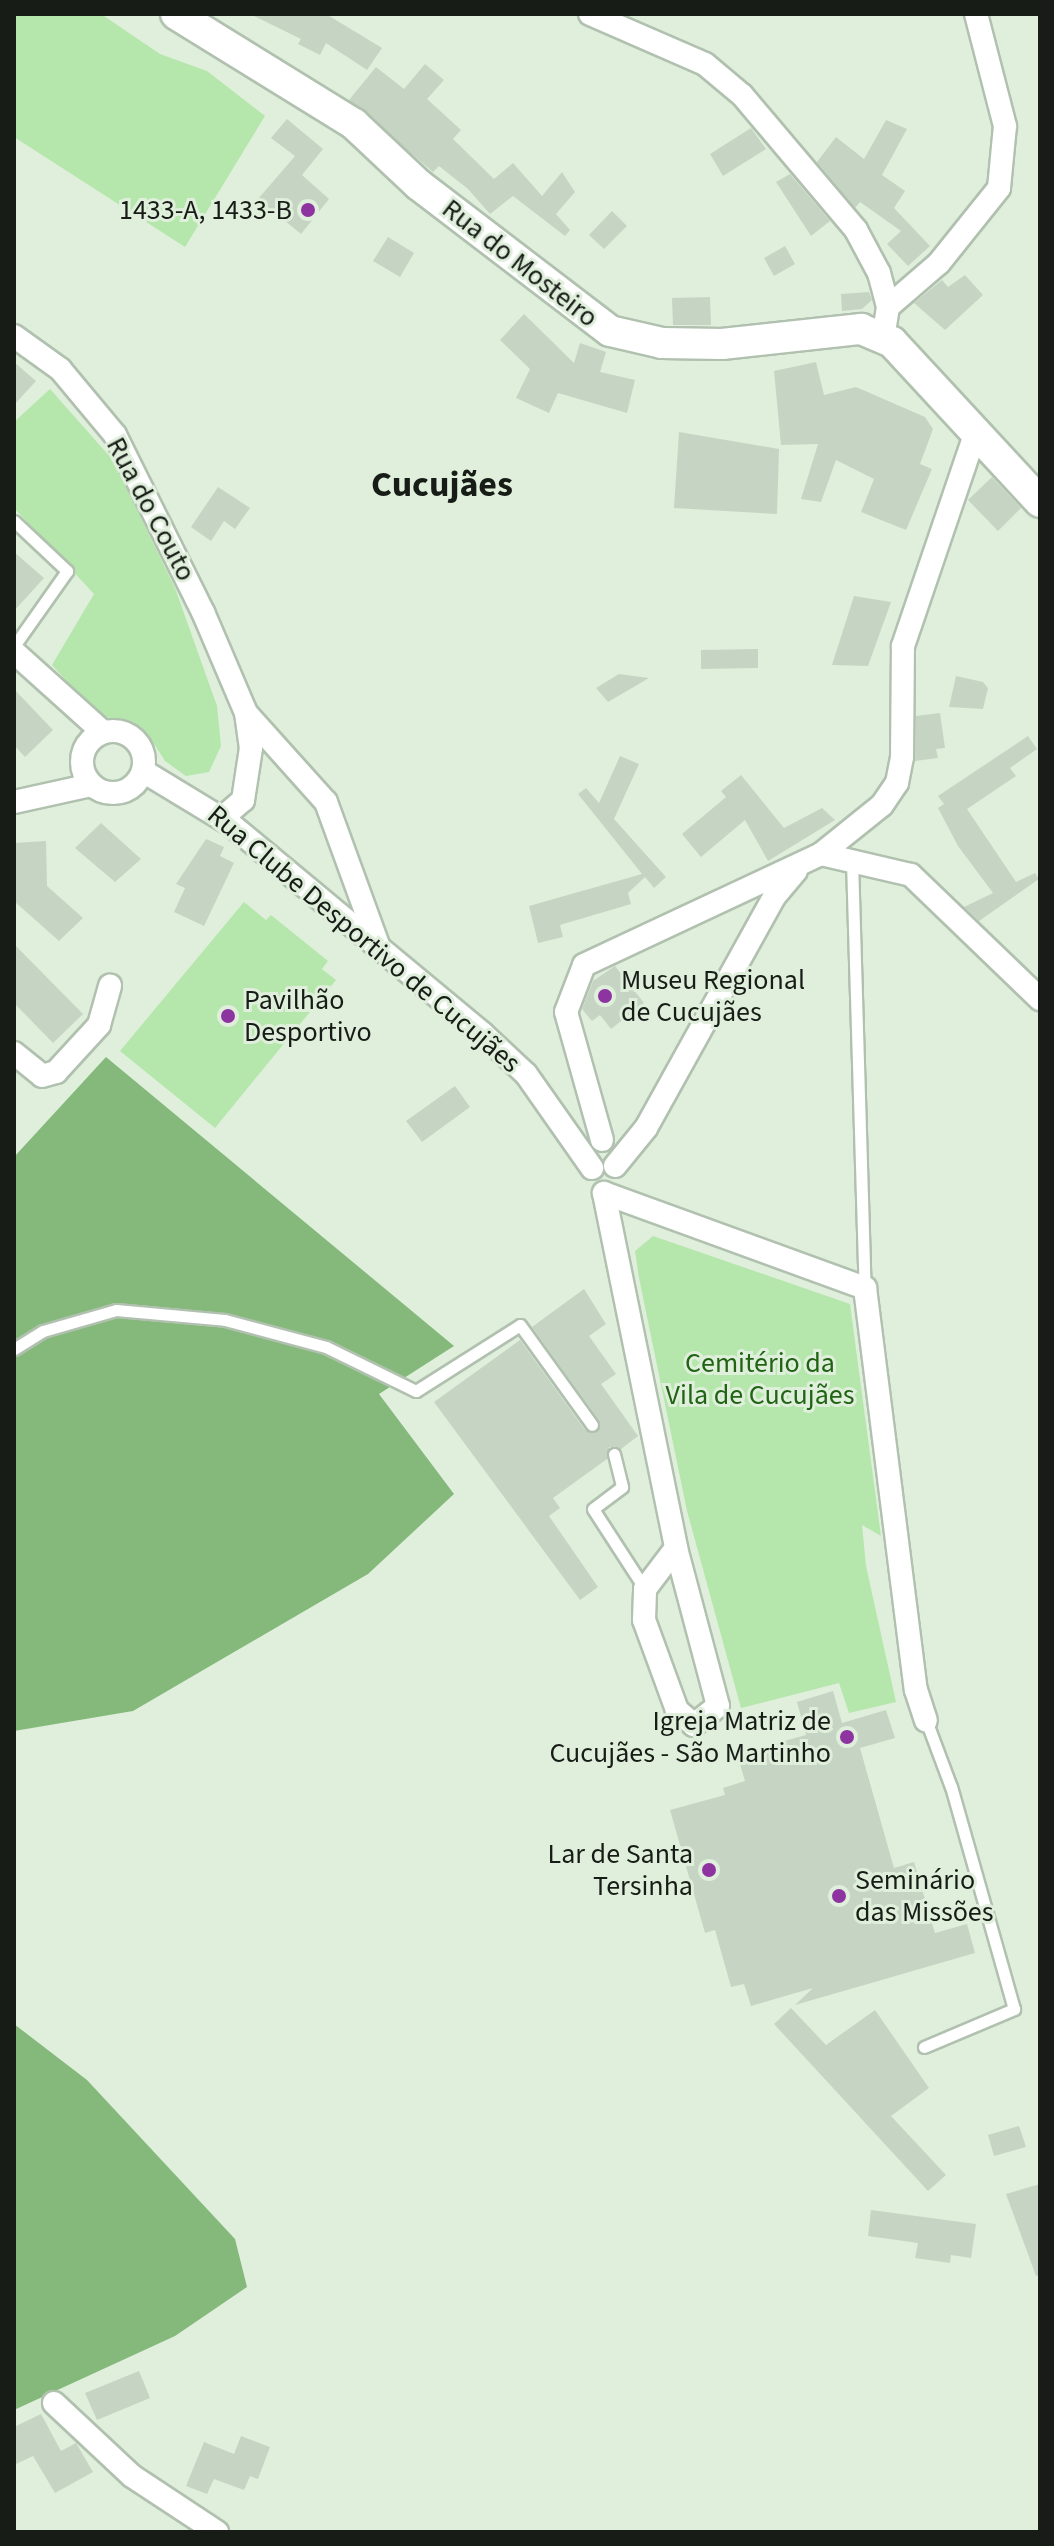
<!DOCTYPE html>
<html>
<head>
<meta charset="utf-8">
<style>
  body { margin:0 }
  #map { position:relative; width:1054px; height:2546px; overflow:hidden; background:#dfefdc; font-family:"Source Sans 3",sans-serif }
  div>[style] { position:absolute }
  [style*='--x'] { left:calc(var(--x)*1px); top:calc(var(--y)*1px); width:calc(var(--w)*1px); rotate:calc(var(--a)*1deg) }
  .green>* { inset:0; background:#b5e7ac }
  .forest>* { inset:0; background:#85b97c }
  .building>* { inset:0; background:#c6d5c3 }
  .roads { filter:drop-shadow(2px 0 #b1c1af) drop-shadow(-2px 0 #b1c1af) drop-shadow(0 2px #b1c1af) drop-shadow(0 -2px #b1c1af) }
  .lane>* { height:11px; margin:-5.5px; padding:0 5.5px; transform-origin:5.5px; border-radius:5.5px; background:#fff }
  .street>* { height:22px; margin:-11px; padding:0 11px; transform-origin:11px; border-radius:11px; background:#fff }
  .street>.ring { margin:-11px; padding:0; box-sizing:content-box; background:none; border:22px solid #fff; border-radius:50% }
  .secondary>* { height:30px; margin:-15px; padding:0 15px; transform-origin:15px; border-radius:15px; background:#fff }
  .dots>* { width:22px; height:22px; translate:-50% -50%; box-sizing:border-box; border:4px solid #dfefdc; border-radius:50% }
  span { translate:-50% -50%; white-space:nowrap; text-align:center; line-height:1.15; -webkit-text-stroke:6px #dfefdc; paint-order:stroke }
  .poi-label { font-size:28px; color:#171c16 }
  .right { translate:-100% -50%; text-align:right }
  .left { translate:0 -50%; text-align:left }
  .street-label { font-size:28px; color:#171c16 }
  .park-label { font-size:28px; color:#206413 }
  .district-label { font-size:36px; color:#171c16; font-weight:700 }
  .frame { position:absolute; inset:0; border:16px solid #171c16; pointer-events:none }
</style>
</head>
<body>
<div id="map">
  <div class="green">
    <div style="clip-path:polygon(14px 14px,101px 14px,160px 54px,207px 71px,265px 116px,185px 247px,14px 137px)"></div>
    <div style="clip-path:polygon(50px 389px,112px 459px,175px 588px,217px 706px,221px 746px,209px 772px,186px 776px,165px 761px,149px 736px,94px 711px,52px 665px,94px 594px,14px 508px,14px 422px)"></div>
    <div style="clip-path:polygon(244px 902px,266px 920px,271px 915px,328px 961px,322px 969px,336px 980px,215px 1128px,120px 1051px)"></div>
    <div style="clip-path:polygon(653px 1236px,850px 1304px,881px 1536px,862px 1525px,866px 1566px,896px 1702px,849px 1713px,839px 1683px,741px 1708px,687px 1511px,639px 1278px,635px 1251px)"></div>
  </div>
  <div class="forest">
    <div style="clip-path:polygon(106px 1057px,454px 1346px,379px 1394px,454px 1494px,368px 1574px,133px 1711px,14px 1731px,14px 1157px)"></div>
    <div style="clip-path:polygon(14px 2024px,87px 2080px,235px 2239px,247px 2287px,175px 2336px,14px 2410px)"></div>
  </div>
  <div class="building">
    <div style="clip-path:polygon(250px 14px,326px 14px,382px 48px,367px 70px,326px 43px,320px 55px,298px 44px,301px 39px)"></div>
    <div style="clip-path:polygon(425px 64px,444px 80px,427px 99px,461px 130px,453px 139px,494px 179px,513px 163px,542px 196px,562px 172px,575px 192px,556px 214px,570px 230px,565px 236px,513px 196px,490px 214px,468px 189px,439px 166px,433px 172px,349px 100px,376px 67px,404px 89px)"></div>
    <div style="clip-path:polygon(287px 119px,323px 149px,302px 175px,329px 199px,301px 234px,258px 199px,295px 156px,271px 138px)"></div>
    <div style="clip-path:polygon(886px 120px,907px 129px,882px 175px,905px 191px,894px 208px,930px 246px,908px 266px,887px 244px,901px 231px,860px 202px,855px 208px,817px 162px,836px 137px,864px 159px)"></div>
    <div style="clip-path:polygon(751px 128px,766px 149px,723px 176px,710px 154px)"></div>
    <div style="clip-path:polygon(790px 174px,830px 221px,811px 236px,776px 182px)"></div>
    <div style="clip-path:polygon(612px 211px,627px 226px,604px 249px,589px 235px)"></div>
    <div style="clip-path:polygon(388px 237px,414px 253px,400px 277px,373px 261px)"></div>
    <div style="clip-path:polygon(785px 246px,795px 264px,774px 276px,764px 258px)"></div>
    <div style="clip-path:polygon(965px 275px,983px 295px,945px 330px,914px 303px,942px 280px,948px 287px)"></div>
    <div style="clip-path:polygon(869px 292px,872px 300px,862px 309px,842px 311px,841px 294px)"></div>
    <div style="clip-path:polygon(710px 297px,711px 325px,673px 325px,672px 298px)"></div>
    <div style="clip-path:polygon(524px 314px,574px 363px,580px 343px,606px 352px,600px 372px,635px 380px,627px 413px,558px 393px,549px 413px,516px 398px,530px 369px,500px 340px)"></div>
    <div style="clip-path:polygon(14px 362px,36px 381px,14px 405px)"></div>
    <div style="clip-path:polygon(816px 362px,824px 395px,856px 387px,925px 417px,933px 429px,920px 464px,932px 469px,906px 530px,861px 512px,874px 479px,836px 460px,821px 502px,801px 499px,818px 444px,781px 445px,774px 371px)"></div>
    <div style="clip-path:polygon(679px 432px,779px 449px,777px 514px,674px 508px)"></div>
    <div style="clip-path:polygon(992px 477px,1021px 508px,998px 531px,968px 500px)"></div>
    <div style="clip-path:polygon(218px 487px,250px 508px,235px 529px,224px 521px,211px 541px,191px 527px)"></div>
    <div style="clip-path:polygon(14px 552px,44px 578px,14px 611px)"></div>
    <div style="clip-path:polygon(854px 596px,891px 602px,868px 666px,832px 665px)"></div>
    <div style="clip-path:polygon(758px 649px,758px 668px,701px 669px,701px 650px)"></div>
    <div style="clip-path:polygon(619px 674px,649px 678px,608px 702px,596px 688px)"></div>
    <div style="clip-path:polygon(956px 676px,983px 682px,988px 688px,983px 709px,949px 707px)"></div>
    <div style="clip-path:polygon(14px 689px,53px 730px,25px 757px,14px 745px)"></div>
    <div style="clip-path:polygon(940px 713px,945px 748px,936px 749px,938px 758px,915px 761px,916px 716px)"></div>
    <div style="clip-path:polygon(1028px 736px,1037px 749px,1010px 768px,1016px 776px,967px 809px,1016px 882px,1035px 873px,1039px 879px,979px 921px,964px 907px,993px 893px,958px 846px,938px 808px,944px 804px,938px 796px)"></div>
    <div style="clip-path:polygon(620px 756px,639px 764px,614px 819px,666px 877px,654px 888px,645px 877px,628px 893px,631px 904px,560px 925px,563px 937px,538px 943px,529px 906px,642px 874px,578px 794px,586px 788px,599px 803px)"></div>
    <div style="clip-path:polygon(741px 775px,784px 828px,822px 808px,835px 820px,768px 861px,745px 820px,701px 857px,682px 834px,726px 797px,721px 791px)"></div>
    <div style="clip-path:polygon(101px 823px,141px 859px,115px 882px,75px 848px)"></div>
    <div style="clip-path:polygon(206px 839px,224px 847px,220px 856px,234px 863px,204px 926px,174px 912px,185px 888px,176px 884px)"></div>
    <div style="clip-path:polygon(46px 841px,47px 886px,83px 918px,59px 941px,14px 901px,14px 843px)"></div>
    <div style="clip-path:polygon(14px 944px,83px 1014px,53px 1043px,14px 1003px)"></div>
    <div style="clip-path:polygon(615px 966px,644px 1003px,611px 1029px,600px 1015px,592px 1021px,582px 1009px,593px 981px)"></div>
    <div style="clip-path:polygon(455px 1086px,470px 1107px,422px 1142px,406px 1121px)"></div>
    <div style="clip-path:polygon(584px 1289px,606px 1324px,589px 1336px,616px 1374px,601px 1384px,638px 1436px,621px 1449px,609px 1447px,607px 1459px,553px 1498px,560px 1508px,549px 1516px,598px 1587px,580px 1600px,434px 1402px,520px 1340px,585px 1430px,598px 1431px,599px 1420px,532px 1327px)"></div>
    <div style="clip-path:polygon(833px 1691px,842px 1723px,886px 1710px,895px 1738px,860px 1748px,894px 1868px,914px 1862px,935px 1933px,967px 1924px,975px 1953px,795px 2005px,813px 1988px,751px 2006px,744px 1984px,731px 1987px,715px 1930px,705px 1933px,670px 1810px,725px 1795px,723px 1788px,745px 1781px,737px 1754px,806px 1735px,797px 1702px)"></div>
    <div style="clip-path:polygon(791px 2008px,826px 2045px,875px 2010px,929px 2088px,891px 2116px,946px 2175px,928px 2191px,774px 2024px)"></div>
    <div style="clip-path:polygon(1019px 2126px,1026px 2147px,994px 2156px,988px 2135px)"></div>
    <div style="clip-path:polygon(1040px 2184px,1040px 2275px,1036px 2276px,1006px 2194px)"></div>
    <div style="clip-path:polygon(871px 2210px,976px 2224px,971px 2258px,951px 2255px,950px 2263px,915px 2258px,918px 2243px,868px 2236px)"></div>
    <div style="clip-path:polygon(139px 2371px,150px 2398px,97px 2420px,85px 2393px)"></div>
    <div style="clip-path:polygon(41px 2414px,61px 2451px,76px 2443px,93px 2472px,55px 2493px,33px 2456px,14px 2465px,14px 2427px)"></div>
    <div style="clip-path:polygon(241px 2436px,270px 2447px,258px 2479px,250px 2476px,244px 2490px,214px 2479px,207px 2494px,186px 2486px,204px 2442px,234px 2454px)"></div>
  </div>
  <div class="roads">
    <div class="lane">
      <div style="--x:14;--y:521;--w:73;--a:43.3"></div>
      <div style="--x:67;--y:571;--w:92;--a:125.2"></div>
      <div style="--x:852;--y:861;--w:427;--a:88.3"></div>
      <div style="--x:14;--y:1349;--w:34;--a:-32"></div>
      <div style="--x:43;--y:1331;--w:76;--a:-16"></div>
      <div style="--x:116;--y:1310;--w:109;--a:5.2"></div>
      <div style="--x:225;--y:1320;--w:105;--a:15"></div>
      <div style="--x:326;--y:1347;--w:100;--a:26.1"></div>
      <div style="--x:416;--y:1391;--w:123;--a:-32.4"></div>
      <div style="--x:520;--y:1325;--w:123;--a:54.2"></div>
      <div style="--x:614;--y:1454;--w:34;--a:76"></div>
      <div style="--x:622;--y:1487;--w:36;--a:143"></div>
      <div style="--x:593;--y:1509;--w:95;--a:57"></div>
      <div style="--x:924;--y:2047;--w:98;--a:-22.9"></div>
      <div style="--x:1014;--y:2009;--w:231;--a:-105.8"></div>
      <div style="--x:951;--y:1787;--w:72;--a:-110.5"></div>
    </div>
    <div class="street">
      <div style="--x:590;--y:14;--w:125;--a:23.5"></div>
      <div style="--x:705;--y:64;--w:48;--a:40"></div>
      <div style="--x:742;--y:95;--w:177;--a:49.8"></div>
      <div style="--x:856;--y:230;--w:49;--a:61.9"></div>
      <div style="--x:879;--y:273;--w:35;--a:75"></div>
      <div style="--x:888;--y:307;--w:30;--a:99"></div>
      <div style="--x:888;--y:307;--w:67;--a:-40.8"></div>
      <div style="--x:939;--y:263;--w:96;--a:-51.3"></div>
      <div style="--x:999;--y:188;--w:62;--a:-84.5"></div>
      <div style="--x:1005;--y:126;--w:116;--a:-104.5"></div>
      <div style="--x:14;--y:336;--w:57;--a:35.7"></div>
      <div style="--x:60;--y:369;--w:86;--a:50.2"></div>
      <div style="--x:115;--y:435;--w:198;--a:63.6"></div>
      <div style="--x:203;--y:612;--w:110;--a:66.9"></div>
      <div style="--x:246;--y:713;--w:35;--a:82"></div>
      <div style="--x:251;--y:748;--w:53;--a:98.7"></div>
      <div style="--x:243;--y:800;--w:28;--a:139"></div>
      <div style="--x:14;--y:652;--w:120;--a:42"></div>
      <div style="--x:247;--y:714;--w:118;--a:48.1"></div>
      <div style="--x:326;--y:802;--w:155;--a:70"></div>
      <div class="ring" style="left:82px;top:731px;width:40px;height:40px"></div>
      <div style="--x:143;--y:771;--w:100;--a:31.2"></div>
      <div style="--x:229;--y:823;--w:329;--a:39.7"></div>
      <div style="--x:482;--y:1033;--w:60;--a:43"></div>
      <div style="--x:526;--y:1074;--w:115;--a:54.9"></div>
      <div style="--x:14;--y:802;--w:79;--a:-12.4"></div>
      <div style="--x:821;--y:854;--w:92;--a:13.1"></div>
      <div style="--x:911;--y:875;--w:179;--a:43.9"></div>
      <div style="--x:14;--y:1053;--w:36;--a:39"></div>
      <div style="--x:42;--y:1076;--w:15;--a:-16"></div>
      <div style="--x:56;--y:1072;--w:64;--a:-47.5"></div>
      <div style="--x:99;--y:1025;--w:41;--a:-74.2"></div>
      <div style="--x:602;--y:1140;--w:133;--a:-105.7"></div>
      <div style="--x:566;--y:1012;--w:50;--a:-69"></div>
      <div style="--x:584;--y:965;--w:262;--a:-25.1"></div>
      <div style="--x:821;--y:854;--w:78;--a:-38.8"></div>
      <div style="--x:882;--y:805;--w:27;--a:-56"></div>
      <div style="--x:897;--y:783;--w:26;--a:-79"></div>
      <div style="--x:902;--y:757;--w:111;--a:-89.5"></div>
      <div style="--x:903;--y:646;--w:227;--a:-71.2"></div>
      <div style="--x:615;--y:1166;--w:49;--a:-50.8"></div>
      <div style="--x:646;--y:1128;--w:264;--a:-61"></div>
      <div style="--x:774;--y:897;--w:34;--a:-50"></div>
      <div style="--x:604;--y:1193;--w:362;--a:78.5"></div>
      <div style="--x:676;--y:1548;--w:163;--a:75.1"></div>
      <div style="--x:718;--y:1706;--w:31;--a:142"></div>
      <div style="--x:694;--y:1725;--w:23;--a:-139"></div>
      <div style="--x:677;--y:1710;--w:96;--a:-110.1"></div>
      <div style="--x:644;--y:1620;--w:31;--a:-88"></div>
      <div style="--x:645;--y:1589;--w:51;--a:-52.9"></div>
      <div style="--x:604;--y:1193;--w:278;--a:20"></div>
      <div style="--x:865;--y:1288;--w:405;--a:82.8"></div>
      <div style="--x:916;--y:1690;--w:32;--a:72"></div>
      <div style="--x:54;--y:2403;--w:107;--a:43.1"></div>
      <div style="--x:132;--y:2476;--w:102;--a:33.4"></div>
    </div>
    <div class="secondary">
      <div style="--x:176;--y:14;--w:209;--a:31.7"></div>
      <div style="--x:354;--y:124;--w:89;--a:43.2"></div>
      <div style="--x:419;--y:185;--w:240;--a:37.4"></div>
      <div style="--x:610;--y:331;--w:53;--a:13"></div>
      <div style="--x:662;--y:343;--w:60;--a:1"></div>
      <div style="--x:722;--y:344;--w:140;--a:-6.2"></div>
      <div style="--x:861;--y:329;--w:34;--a:23"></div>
      <div style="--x:892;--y:342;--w:218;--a:47.2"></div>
    </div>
  </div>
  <div class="dots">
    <div style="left:308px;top:210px;background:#8e34a0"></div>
    <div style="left:605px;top:996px;background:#8e34a0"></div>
    <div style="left:228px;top:1016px;background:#8e34a0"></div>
    <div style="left:847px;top:1737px;background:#8e34a0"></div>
    <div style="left:709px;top:1870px;background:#8e34a0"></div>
    <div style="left:839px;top:1896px;background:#8e34a0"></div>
  </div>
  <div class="poi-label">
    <span class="right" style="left:292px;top:210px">1433-A, 1433-B</span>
    <span class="left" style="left:621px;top:996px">Museu Regional<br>de Cucujães</span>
    <span class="left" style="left:244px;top:1016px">Pavilhão<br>Desportivo</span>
    <span class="right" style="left:831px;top:1737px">Igreja Matriz de<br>Cucujães - São Martinho</span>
    <span class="right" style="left:693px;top:1870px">Lar de Santa<br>Tersinha</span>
    <span class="left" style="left:855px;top:1896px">Seminário<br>das Missões</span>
  </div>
  <div class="street-label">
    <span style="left:520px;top:263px;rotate:38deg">Rua do Mosteiro</span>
    <span style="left:151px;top:509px;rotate:62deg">Rua do Couto</span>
    <span style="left:364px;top:939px;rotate:40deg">Rua Clube Desportivo de Cucujães</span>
  </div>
  <div class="park-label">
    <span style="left:760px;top:1379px">Cemitério da<br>Vila de Cucujães</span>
  </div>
  <div class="district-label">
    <span style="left:442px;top:485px">Cucujães</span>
  </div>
  <div class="frame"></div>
</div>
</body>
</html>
